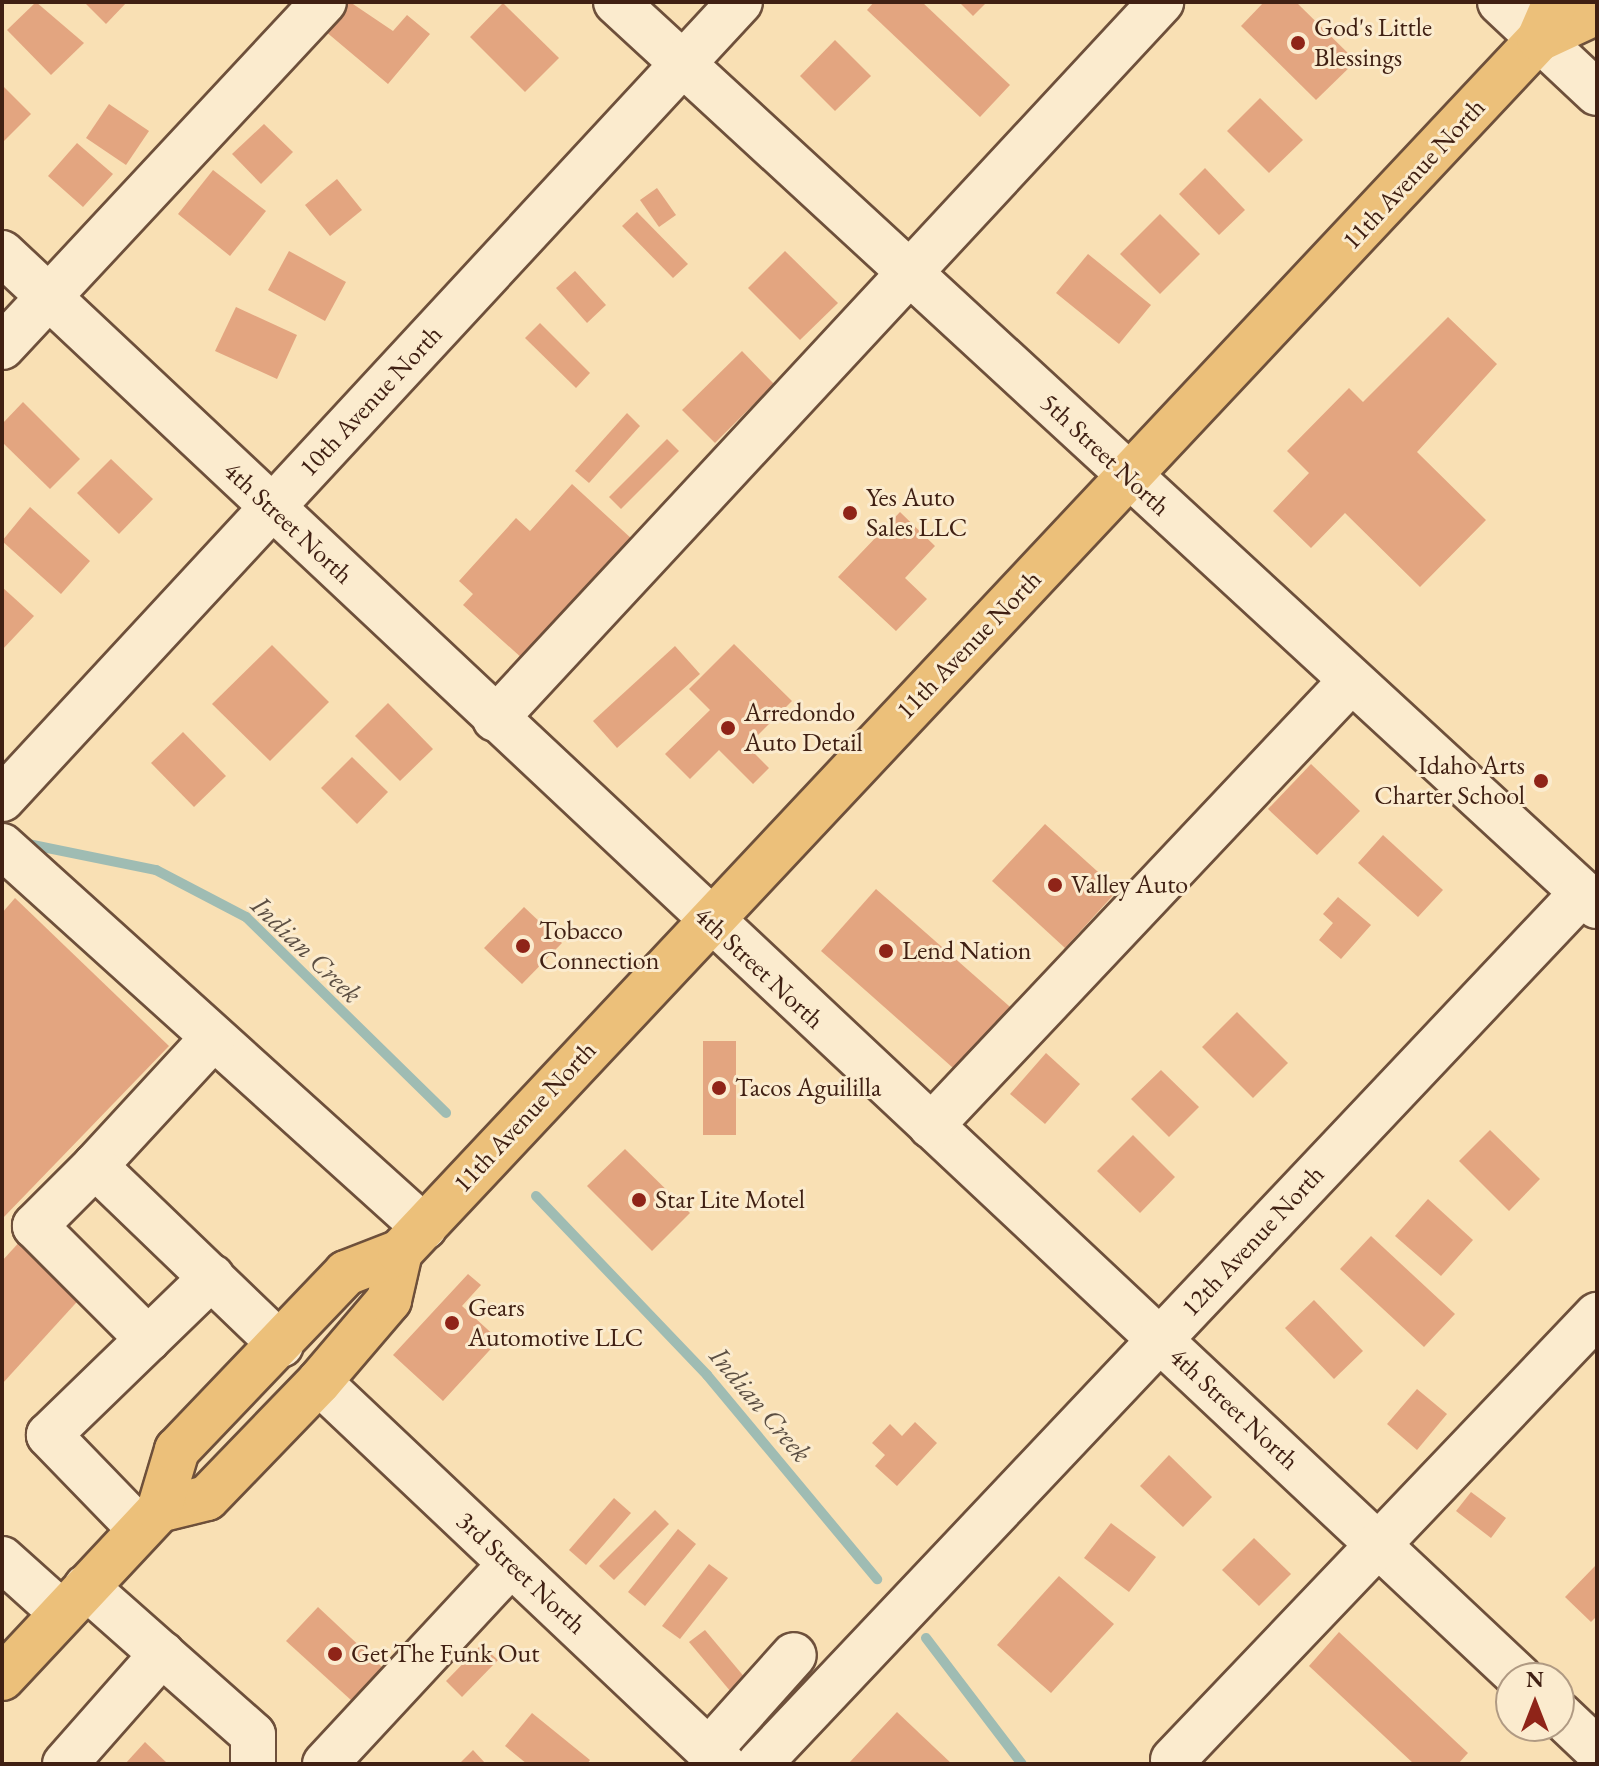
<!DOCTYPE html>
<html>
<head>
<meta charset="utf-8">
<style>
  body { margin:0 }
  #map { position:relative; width:1599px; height:1766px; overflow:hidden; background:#f9e0b4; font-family:"EB Garamond",serif }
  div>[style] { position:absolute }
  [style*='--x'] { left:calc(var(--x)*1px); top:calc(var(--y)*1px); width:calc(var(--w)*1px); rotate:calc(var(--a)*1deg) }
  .stream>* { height:10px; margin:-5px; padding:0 5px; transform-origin:5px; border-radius:5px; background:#9fbcb3 }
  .building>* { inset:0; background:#e3a580 }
  .roads { filter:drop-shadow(2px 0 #6e503b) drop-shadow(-2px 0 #6e503b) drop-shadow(0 2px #6e503b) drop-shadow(0 -2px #6e503b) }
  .minor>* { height:44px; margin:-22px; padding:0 22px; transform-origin:22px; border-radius:22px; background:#fbebce }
  .major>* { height:44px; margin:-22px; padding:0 22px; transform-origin:22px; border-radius:22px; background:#ecc07a }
  .dots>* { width:22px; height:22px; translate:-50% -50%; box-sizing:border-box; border:4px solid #fbebce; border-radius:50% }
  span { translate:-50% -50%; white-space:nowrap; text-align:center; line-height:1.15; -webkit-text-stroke:6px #fbebce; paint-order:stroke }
  .poi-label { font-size:26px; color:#402013 }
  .left { translate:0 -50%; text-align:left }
  .right { translate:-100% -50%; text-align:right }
  .street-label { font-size:26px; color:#402013 }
  .water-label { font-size:28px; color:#5c4f43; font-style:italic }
  .frame { position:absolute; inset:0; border:4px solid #402013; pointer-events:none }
  .north { position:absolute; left:1495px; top:1662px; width:80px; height:80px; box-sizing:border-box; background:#fbebce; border:2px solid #b09a83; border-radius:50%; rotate:0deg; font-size:22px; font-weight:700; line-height:32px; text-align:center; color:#402013 }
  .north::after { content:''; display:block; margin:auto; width:28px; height:36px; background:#8f2418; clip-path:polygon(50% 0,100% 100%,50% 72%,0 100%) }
</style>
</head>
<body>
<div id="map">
  <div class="stream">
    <div style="--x:23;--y:843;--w:136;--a:11.5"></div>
    <div style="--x:156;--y:870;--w:102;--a:27.6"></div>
    <div style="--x:246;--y:917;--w:280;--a:44.4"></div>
    <div style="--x:536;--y:1196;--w:248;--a:46.3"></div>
    <div style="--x:707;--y:1375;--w:266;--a:50.2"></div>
    <div style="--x:926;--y:1638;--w:158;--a:52.7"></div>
  </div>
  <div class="building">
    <div style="clip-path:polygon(36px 2px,84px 43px,51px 75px,7px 30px)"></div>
    <div style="clip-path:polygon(84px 2px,127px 2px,106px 24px)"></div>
    <div style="clip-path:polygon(350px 2px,393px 31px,407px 15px,430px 34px,388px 84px,325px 31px)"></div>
    <div style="clip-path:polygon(874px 2px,922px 2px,1010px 85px,980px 117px,867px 10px)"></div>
    <div style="clip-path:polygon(959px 2px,987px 2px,973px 16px)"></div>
    <div style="clip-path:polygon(1264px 2px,1296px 2px,1356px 61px,1316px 100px,1241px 26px)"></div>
    <div style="clip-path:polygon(503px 3px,559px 58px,525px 92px,470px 37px)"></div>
    <div style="clip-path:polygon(835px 40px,871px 76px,835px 111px,800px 76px)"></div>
    <div style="clip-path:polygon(2px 85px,31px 114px,2px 143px)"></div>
    <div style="clip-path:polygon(1260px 98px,1303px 140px,1269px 173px,1227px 131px)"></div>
    <div style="clip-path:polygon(109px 104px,149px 131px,126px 165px,86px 138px)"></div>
    <div style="clip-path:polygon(264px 124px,293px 152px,261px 184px,232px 154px)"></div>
    <div style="clip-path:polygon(77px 143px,113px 174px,83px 207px,48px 176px)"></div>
    <div style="clip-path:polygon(1205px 168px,1245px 210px,1219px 235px,1179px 194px)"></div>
    <div style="clip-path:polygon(213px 170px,266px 211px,230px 256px,178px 214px)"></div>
    <div style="clip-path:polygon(337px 179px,362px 210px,330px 236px,305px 205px)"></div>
    <div style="clip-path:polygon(657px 188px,676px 215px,659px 227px,640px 200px)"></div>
    <div style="clip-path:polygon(637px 212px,688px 264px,673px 278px,622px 226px)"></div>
    <div style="clip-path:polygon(1160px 214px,1200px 254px,1160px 294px,1120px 254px)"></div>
    <div style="clip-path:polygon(289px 251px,346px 282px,325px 321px,268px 290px)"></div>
    <div style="clip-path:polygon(785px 251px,838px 303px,800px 340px,748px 288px)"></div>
    <div style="clip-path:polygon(1088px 254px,1151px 305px,1119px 344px,1056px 293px)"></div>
    <div style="clip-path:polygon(575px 271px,606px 305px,587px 323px,556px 288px)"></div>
    <div style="clip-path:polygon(236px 307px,297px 335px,277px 379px,215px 351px)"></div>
    <div style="clip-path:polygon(1448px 317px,1497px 364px,1417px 452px,1486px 520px,1420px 587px,1345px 513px,1311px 548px,1273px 511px,1309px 473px,1287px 451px,1349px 388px,1363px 402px)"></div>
    <div style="clip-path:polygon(540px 323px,590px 373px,576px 388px,525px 338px)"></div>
    <div style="clip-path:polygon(742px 351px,774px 384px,715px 443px,682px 410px)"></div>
    <div style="clip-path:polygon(23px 402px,80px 459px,50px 489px,2px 442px,2px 424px)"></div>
    <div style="clip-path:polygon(627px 413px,640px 426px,589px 483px,575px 471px)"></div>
    <div style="clip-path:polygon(667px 439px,679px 451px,621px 509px,609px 497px)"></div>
    <div style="clip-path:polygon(111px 459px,153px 499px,119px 534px,77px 493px)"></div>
    <div style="clip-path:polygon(572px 484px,633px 540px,524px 660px,463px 605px,473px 594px,459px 581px,516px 518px,530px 531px)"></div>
    <div style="clip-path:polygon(30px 507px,90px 561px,61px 594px,2px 541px)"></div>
    <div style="clip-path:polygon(900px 512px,935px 546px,905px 578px,927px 599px,896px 631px,838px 577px)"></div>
    <div style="clip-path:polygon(2px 587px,34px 616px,2px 650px)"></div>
    <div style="clip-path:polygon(734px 644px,792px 701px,747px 746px,769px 768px,753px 784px,719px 750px,690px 779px,665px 754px,710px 710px,689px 689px)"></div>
    <div style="clip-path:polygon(272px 645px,329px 702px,270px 761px,212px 704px)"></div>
    <div style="clip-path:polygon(675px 646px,700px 674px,617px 748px,593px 721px)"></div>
    <div style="clip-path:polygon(388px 703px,433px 749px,400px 781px,355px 736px)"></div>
    <div style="clip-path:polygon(183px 732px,226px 776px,194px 807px,151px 763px)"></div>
    <div style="clip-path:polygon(352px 757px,388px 792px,357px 824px,321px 788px)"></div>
    <div style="clip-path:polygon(1311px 764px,1360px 811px,1317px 855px,1268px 809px)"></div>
    <div style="clip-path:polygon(1045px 824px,1118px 890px,1065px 948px,992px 881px)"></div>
    <div style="clip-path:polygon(1383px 835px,1443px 890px,1418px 917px,1358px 863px)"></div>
    <div style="clip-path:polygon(876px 889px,1017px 1013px,961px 1075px,821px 951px)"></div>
    <div style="clip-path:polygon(1338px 897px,1371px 925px,1341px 959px,1319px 940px,1333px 923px,1323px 914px)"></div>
    <div style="clip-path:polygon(15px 898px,169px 1046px,2px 1219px,2px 913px)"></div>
    <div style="clip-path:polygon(524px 907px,562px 943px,522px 984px,484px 948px)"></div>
    <div style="clip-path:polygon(1237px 1012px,1288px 1063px,1253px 1098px,1202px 1047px)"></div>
    <div style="clip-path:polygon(703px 1041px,736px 1041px,736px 1135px,703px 1135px)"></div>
    <div style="clip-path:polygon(1046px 1053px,1080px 1084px,1045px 1124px,1010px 1094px)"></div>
    <div style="clip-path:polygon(1161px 1070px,1199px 1107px,1169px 1137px,1131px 1099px)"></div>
    <div style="clip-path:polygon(1490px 1130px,1540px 1179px,1509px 1211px,1459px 1161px)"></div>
    <div style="clip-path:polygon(1133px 1135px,1175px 1177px,1140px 1213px,1097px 1171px)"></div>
    <div style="clip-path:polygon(625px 1149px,690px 1213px,652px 1251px,587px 1186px)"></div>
    <div style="clip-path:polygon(1428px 1199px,1473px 1240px,1441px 1276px,1395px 1236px)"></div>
    <div style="clip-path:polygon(1371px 1236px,1455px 1314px,1424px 1347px,1340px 1269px)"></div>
    <div style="clip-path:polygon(23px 1238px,85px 1293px,2px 1384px,2px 1261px)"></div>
    <div style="clip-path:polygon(468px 1274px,481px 1285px,462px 1306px,499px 1340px,443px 1401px,393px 1355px)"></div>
    <div style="clip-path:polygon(1314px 1300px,1363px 1351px,1334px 1379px,1285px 1328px)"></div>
    <div style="clip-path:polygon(1417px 1389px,1447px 1414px,1417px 1450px,1387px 1424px)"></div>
    <div style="clip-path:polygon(915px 1422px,937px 1443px,897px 1486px,875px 1466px,885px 1455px,872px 1443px,890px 1424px,902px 1436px)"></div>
    <div style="clip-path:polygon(1169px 1455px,1212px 1497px,1183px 1527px,1140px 1486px)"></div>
    <div style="clip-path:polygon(1471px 1492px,1506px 1518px,1491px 1538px,1456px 1511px)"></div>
    <div style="clip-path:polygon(614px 1498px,631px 1513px,586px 1565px,569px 1550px)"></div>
    <div style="clip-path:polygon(655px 1510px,669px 1524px,614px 1580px,599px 1566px)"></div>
    <div style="clip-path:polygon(1111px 1523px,1156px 1557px,1129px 1592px,1084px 1558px)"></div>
    <div style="clip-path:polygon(678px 1529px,696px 1544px,645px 1606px,628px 1592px)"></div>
    <div style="clip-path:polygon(1254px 1538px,1291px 1574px,1259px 1606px,1222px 1570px)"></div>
    <div style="clip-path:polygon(709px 1564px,728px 1578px,680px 1639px,662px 1626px)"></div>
    <div style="clip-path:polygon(1597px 1564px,1597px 1616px,1591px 1622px,1565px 1597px)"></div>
    <div style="clip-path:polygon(1059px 1576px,1114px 1624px,1051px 1693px,997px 1645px)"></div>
    <div style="clip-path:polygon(318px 1607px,383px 1668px,352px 1701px,286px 1641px)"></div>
    <div style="clip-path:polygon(705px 1630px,746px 1679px,731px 1692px,689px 1642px)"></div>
    <div style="clip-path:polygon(1339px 1632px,1468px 1753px,1458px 1764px,1414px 1764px,1309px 1666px)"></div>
    <div style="clip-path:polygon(481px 1645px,498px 1660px,462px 1697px,446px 1681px)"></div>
    <div style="clip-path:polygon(897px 1712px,952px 1764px,848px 1764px)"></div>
    <div style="clip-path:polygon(532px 1713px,590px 1760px,587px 1764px,527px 1764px,505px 1746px)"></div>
    <div style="clip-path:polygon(145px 1742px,168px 1764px,125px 1764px)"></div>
    <div style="clip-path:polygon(473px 1750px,486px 1764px,459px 1764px)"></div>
  </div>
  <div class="roads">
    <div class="minor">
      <div style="--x:616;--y:2;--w:1334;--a:42.66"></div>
      <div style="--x:1500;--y:2;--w:133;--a:43.2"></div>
      <div style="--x:2;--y:253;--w:2082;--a:43.19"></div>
      <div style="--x:2;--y:347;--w:472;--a:-47"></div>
      <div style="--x:495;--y:719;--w:979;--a:-47.11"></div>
      <div style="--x:2;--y:799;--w:1086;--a:-47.2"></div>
      <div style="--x:2;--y:846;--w:569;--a:42.08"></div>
      <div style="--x:213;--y:1038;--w:174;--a:132.7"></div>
      <div style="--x:95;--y:1166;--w:258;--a:43.9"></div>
      <div style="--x:931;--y:1126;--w:610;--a:-46.66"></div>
      <div style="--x:95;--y:1166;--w:85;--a:135"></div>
      <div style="--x:35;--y:1226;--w:160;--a:45"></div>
      <div style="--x:319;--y:1382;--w:556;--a:43.4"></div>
      <div style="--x:140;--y:1529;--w:131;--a:-134.1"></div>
      <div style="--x:49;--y:1435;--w:227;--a:-44.1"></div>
      <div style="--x:2;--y:1559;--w:81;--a:42"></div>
      <div style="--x:86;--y:1587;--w:223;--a:41.5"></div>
      <div style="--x:253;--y:1735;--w:29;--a:90"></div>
      <div style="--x:1559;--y:1714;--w:52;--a:43.5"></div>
      <div style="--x:709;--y:1750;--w:127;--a:-48.2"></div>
      <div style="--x:1173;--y:1760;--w:615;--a:-46.38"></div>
      <div style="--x:65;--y:1764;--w:147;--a:-48.6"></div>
      <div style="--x:325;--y:1764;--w:273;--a:-47.1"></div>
      <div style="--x:759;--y:1764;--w:1198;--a:-46.62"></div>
    </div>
    <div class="major">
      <div style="--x:1539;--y:39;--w:64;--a:-25"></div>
      <div style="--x:159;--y:1510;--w:49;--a:-14"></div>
      <div style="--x:207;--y:1498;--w:161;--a:-46"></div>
      <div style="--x:319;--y:1382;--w:108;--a:-49.5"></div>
      <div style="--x:389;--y:1300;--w:49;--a:-77.1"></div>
      <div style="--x:2;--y:1678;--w:230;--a:-46.9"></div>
      <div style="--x:159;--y:1510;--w:63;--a:-73.3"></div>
      <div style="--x:177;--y:1450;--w:245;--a:-46.3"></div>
      <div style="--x:346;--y:1273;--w:58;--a:-21.3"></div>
      <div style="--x:400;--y:1252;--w:1664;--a:-46.8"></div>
      <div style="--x:1539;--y:39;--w:40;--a:-66.6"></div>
    </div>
  </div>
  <div class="dots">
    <div style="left:1298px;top:43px;background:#8f2418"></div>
    <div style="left:850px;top:513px;background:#8f2418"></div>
    <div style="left:728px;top:728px;background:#8f2418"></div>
    <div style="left:1541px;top:781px;background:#8f2418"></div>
    <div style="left:1055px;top:885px;background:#8f2418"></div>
    <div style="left:523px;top:946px;background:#8f2418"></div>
    <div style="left:886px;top:951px;background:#8f2418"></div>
    <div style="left:719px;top:1088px;background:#8f2418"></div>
    <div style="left:639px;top:1200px;background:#8f2418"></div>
    <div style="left:452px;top:1323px;background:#8f2418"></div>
    <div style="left:335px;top:1654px;background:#8f2418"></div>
  </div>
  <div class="poi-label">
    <span class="left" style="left:1314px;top:43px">God's Little<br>Blessings</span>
    <span class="left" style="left:866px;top:513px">Yes Auto<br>Sales LLC</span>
    <span class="left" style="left:744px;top:728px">Arredondo<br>Auto Detail</span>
    <span class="right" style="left:1525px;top:781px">Idaho Arts<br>Charter School</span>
    <span class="left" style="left:1071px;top:885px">Valley Auto</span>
    <span class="left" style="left:539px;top:946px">Tobacco<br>Connection</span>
    <span class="left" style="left:902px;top:951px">Lend Nation</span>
    <span class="left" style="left:735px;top:1088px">Tacos Aguililla</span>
    <span class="left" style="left:655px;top:1200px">Star Lite Motel</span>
    <span class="left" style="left:468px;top:1323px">Gears<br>Automotive LLC</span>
    <span class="left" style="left:351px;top:1654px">Get The Funk Out</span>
  </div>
  <div class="street-label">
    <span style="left:1414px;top:174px;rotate:-47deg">11th Avenue North</span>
    <span style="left:371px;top:401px;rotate:-47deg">10th Avenue North</span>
    <span style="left:1105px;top:455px;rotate:43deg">5th Street North</span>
    <span style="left:288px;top:523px;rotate:43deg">4th Street North</span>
    <span style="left:969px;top:645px;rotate:-46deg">11th Avenue North</span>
    <span style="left:759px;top:968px;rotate:43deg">4th Street North</span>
    <span style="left:525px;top:1117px;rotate:-47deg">11th Avenue North</span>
    <span style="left:1253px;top:1241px;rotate:-47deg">12th Avenue North</span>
    <span style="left:1234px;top:1409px;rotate:43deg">4th Street North</span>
    <span style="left:521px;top:1573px;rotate:43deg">3rd Street North</span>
  </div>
  <div class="water-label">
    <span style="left:307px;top:949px;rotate:44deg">Indian Creek</span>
    <span style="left:761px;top:1404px;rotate:50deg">Indian Creek</span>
  </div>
  <div class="frame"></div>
  <div class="north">N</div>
</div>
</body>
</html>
